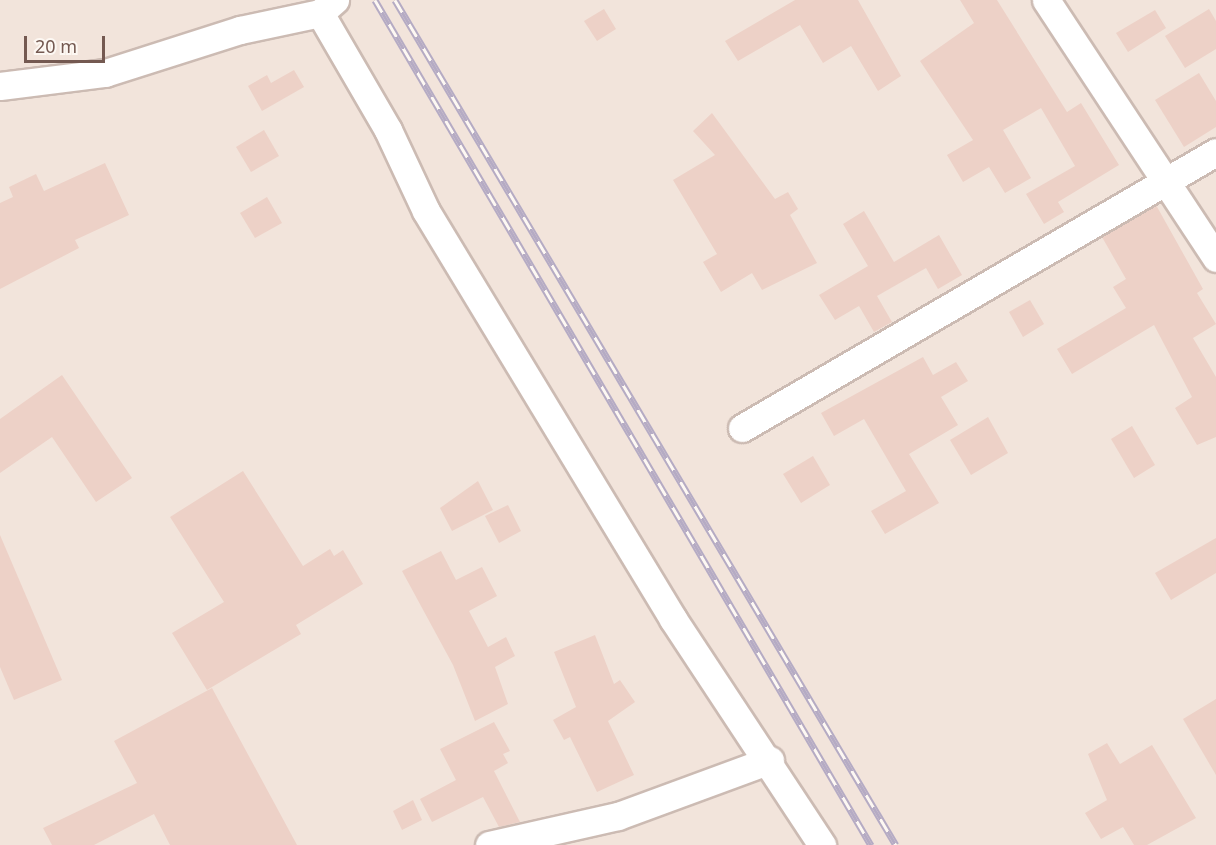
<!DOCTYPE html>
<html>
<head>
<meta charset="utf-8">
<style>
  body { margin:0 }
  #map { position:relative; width:1216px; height:845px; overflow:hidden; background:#fbf3ec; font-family:"Noto Sans",sans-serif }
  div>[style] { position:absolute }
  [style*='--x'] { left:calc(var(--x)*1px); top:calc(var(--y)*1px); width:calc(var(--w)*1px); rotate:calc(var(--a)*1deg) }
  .residential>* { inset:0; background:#f2e4db }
  .building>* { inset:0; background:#edd1c7 }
  .roads { filter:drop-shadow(2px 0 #ccbbb3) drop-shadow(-2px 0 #ccbbb3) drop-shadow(0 2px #ccbbb3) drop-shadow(0 -2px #ccbbb3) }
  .street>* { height:27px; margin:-13.5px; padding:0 13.5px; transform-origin:13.5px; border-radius:13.5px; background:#fff }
  .rail>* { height:7px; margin-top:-3.5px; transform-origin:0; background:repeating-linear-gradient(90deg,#fdf8f3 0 14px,#b5abc4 0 28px); box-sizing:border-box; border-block:2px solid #b5abc4 }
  span { translate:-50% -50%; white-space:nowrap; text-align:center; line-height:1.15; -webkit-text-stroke:4.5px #fdf8f3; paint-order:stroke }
  .scale { position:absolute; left:24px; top:36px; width:81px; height:27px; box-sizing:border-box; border:3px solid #745951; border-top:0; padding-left:8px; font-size:18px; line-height:21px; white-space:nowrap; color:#745951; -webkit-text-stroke:4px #fdf8f3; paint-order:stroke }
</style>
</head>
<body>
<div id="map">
  <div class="residential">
    <div style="clip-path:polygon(0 0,1216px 0,1216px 845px,0 845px)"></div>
  </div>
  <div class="building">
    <div style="clip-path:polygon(795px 0,858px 0,901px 76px,878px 91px,851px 46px,823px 63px,800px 25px,738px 61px,725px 41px)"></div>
    <div style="clip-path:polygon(960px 0,997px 0,1067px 112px,1081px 103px,1119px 165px,1058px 202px,1064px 212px,1044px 224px,1026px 194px,1075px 166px,1041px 108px,1003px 130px,1031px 178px,1005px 193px,989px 167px,963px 182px,947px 155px,973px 140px,920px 61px,974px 23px)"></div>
    <div style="clip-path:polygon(604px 9px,616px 29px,597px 41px,584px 21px)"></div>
    <div style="clip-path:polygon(1209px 9px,1216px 21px,1216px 49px,1185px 68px,1165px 36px)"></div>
    <div style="clip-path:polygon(1155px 10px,1166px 28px,1128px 52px,1116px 33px)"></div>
    <div style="clip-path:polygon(294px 70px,304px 87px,262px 111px,248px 86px,267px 75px,271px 83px)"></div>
    <div style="clip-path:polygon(1199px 73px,1216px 101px,1216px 127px,1184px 147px,1155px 100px)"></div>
    <div style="clip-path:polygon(712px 113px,775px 199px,788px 192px,798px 209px,790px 215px,817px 263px,762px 290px,752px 273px,721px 292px,703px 262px,717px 254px,673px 180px,715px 155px,693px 131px)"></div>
    <div style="clip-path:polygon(264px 130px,279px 156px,251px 172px,236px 147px)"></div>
    <div style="clip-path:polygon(105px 163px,129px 215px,75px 240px,79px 248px,0 289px,0 203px,13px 197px,9px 187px,36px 174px,44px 191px)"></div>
    <div style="clip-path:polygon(267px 197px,282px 223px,255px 238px,240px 213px)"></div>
    <div style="clip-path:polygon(1156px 205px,1203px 289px,1197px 293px,1216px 324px,1193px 338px,1216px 377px,1216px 437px,1197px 445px,1175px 408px,1192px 397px,1154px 325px,1072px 374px,1057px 349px,1126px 308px,1113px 287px,1126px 279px,1102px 237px)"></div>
    <div style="clip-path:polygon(864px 211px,894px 262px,939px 235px,962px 275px,938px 289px,926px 268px,877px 296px,892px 322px,874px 332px,859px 306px,835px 320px,819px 295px,868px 266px,843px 224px)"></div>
    <div style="clip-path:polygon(1030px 300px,1044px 324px,1023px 337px,1009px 312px)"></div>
    <div style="clip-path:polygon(923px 357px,933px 375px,956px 362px,968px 381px,941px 397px,958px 425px,909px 454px,939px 503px,885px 534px,871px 511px,906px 491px,864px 419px,834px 436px,821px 413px)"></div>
    <div style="clip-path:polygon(62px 375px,132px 478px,96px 502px,52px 437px,0 473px,0 419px)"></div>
    <div style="clip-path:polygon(988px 417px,1008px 453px,971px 475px,950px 440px)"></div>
    <div style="clip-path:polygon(1132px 426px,1155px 465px,1134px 478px,1111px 439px)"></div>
    <div style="clip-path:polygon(813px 456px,830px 485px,801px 503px,783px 474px)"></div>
    <div style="clip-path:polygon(243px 471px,303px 566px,330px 549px,334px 556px,343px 550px,363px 584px,296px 625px,301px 634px,207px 690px,172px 633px,224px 602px,170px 517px)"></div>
    <div style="clip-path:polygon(478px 481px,493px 510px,452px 531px,440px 508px)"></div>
    <div style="clip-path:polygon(508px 505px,521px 531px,499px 543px,485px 516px)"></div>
    <div style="clip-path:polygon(0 535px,62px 680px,14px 700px,0 667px)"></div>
    <div style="clip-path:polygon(1216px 538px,1216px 573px,1171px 600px,1155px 573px)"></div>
    <div style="clip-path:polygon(441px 551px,456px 580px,482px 567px,497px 596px,469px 611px,488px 647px,506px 637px,515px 656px,495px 667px,508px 704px,475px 721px,453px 665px,402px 571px)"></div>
    <div style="clip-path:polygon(595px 635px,614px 684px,620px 680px,635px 702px,608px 721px,634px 775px,597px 792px,570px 737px,564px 740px,553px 720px,576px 707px,554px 652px)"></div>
    <div style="clip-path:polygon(212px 688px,297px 845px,170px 845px,154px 814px,94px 845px,52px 845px,43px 828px,137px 783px,114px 741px)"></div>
    <div style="clip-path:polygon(1216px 699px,1216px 775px,1183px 719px)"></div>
    <div style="clip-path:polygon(494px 722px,510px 751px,503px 754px,508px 763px,494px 771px,520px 822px,499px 827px,483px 797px,432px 822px,420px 799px,456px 780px,440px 749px)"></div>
    <div style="clip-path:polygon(1107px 743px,1120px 764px,1152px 745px,1196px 818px,1147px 845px,1134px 845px,1123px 827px,1101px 839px,1085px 813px,1107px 800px,1088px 754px)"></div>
    <div style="clip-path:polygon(413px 800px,422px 820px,402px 830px,393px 811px)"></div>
  </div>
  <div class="roads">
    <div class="street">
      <div style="--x:1046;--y:0;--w:309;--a:56.6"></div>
      <div style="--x:320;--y:13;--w:135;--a:59.8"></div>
      <div style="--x:388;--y:130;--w:89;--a:64.9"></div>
      <div style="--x:426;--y:211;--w:477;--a:58.8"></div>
      <div style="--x:673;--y:619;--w:271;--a:56.6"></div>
      <div style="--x:0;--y:86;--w:106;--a:-7.1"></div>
      <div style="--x:105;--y:73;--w:142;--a:-17.7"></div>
      <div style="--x:240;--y:30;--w:82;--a:-12"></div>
      <div style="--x:320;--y:13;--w:20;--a:-41"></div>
      <div style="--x:742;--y:428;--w:548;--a:-30.21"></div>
      <div style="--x:489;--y:845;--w:132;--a:-12.7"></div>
      <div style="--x:618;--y:816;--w:162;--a:-20.2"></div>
    </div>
  </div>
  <div class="rail">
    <div style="--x:375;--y:0;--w:980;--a:59.59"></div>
    <div style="--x:395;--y:0;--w:982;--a:59.34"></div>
  </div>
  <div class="scale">20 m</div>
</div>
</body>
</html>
